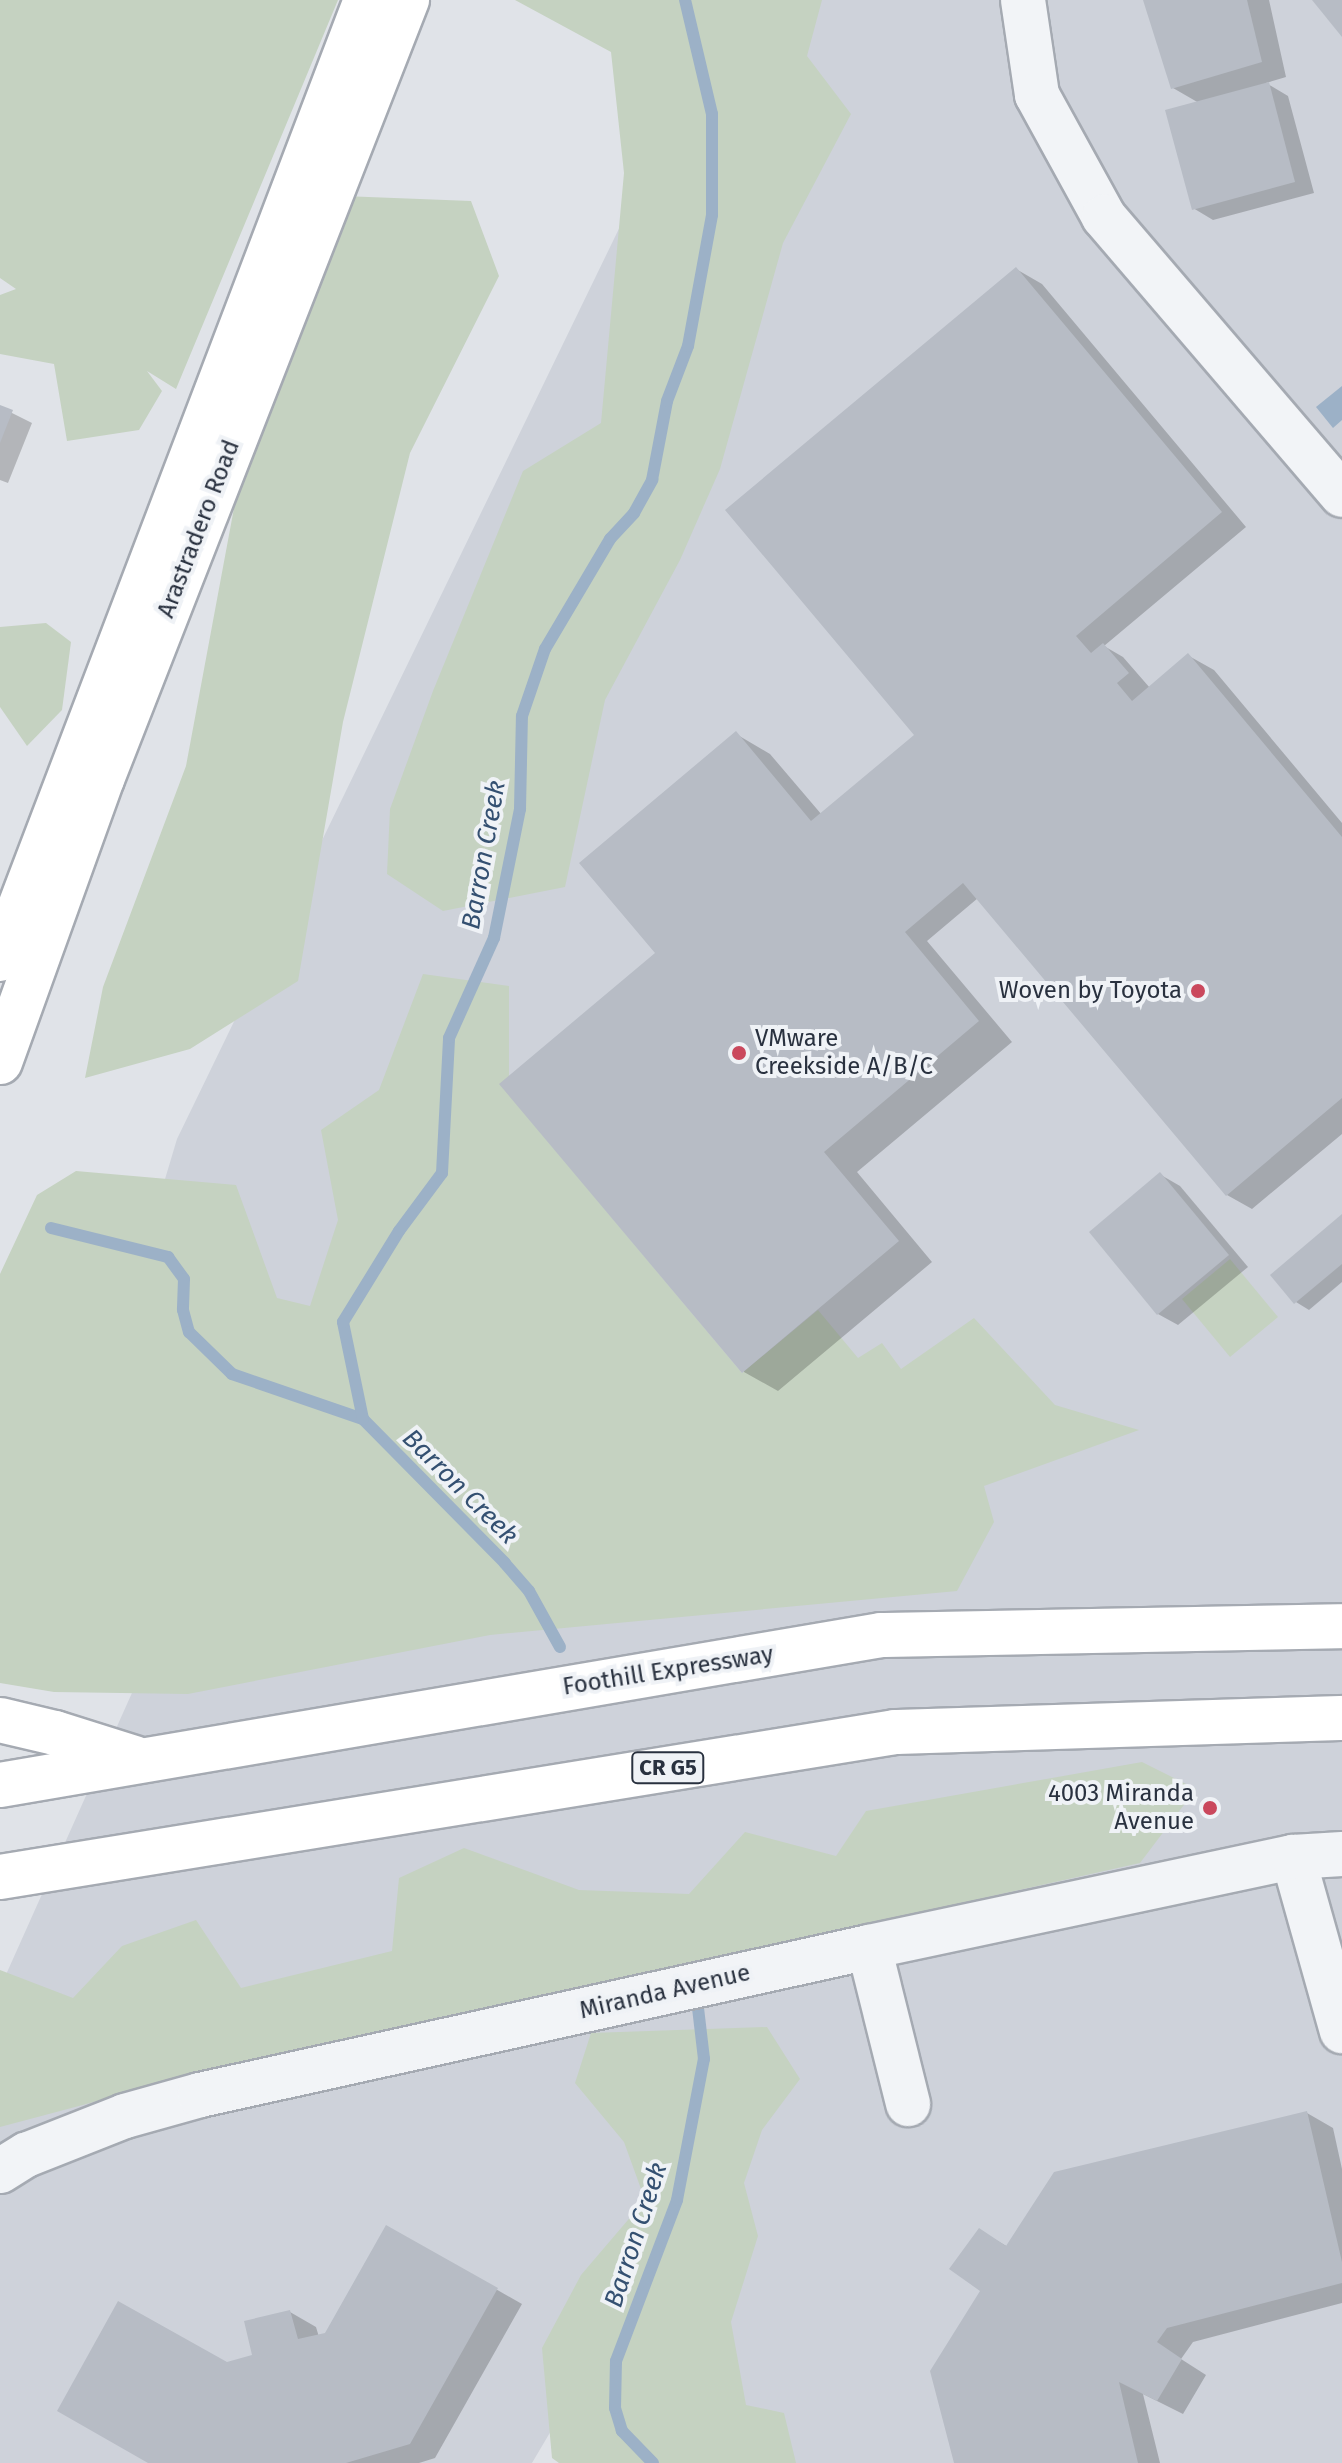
<!DOCTYPE html>
<html>
<head>
<meta charset="utf-8">
<style>
  body { margin:0 }
  #map { position:relative; width:1342px; height:2463px; overflow:hidden; background:#e0e3e8; font-family:"Fira Sans",sans-serif }
  div>[style] { position:absolute }
  [style*='--x'] { left:calc(var(--x)*1px); top:calc(var(--y)*1px); width:calc(var(--w)*1px); rotate:calc(var(--a)*1deg) }
  .built>* { inset:0; background:#ced2da }
  .green>* { inset:0; background:#c5d2c1 }
  .water>* { inset:0; background:#9cb1c7 }
  .shadow>* { inset:0; background:#0003 }
  .stream>* { height:12px; margin:-6px; padding:0 6px; transform-origin:6px; border-radius:6px; background:#9cb1c7 }
  .building>* { inset:0; background:#b7bcc5 }
  .roads { filter:drop-shadow(2px 0 #a5aab2) drop-shadow(-2px 0 #a5aab2) drop-shadow(0 2px #a5aab2) drop-shadow(0 -2px #a5aab2) }
  .minor>* { height:44px; margin:-22px; padding:0 22px; transform-origin:22px; border-radius:22px; background:#f2f4f7 }
  .major>* { height:44px; margin:-22px; padding:0 22px; transform-origin:22px; border-radius:22px; background:#fff }
  .highway>* { height:44px; margin:-22px; padding:0 22px; transform-origin:22px; border-radius:22px; background:#fff }
  .dots>* { width:22px; height:22px; translate:-50% -50%; box-sizing:border-box; border:4px solid #eff2f6; border-radius:50% }
  span { translate:-50% -50%; white-space:nowrap; text-align:center; line-height:1.15; -webkit-text-stroke:8px #eff2f6; paint-order:stroke }
  .shield-label span { padding:2px 6px; background:#eff2f6; border:2px solid; border-radius:6px; -webkit-text-stroke-width:0 }
  .shield-label { font-size:22px; color:#29313f; font-weight:700 }
  .street-label { font-size:24px; color:#29313f }
  .poi-label { font-size:24px; color:#29313f }
  .right { translate:-100% -50%; text-align:right }
  .left { translate:0 -50%; text-align:left }
  .water-label { font-size:26px; color:#345071; font-style:italic }
</style>
</head>
<body>
<div id="map">
  <div class="built">
    <div style="clip-path:polygon(730px 0,1342px 0,1342px 2463px,730px 2463px,623px 2309px,532px 2463px,0 2463px,0 1988px,212px 1514px,107px 1373px,177px 1139px)"></div>
  </div>
  <div class="green">
    <div style="clip-path:polygon(0 0,338px 0,176px 389px,147px 371px,162px 391px,139px 430px,67px 441px,54px 364px,0 354px,0 295px,16px 289px,0 278px)"></div>
    <div style="clip-path:polygon(515px 0,822px 0,807px 56px,851px 114px,783px 243px,720px 469px,680px 560px,605px 700px,565px 887px,443px 911px,387px 874px,390px 809px,433px 691px,523px 471px,601px 423px,624px 173px,611px 52px)"></div>
    <div style="clip-path:polygon(343px 196px,471px 201px,499px 276px,410px 453px,343px 722px,298px 981px,190px 1049px,85px 1078px,103px 987px,186px 766px,234px 508px)"></div>
    <div style="clip-path:polygon(46px 623px,71px 642px,62px 710px,27px 746px,0 707px,0 627px)"></div>
    <div style="clip-path:polygon(423px 974px,509px 986px,509px 1095px,742px 1373px,818px 1310px,858px 1358px,882px 1343px,901px 1369px,974px 1318px,1055px 1405px,1139px 1430px,984px 1486px,994px 1522px,957px 1591px,490px 1635px,188px 1694px,54px 1692px,0 1683px,0 1274px,37px 1195px,76px 1171px,236px 1185px,277px 1298px,310px 1306px,338px 1220px,321px 1130px,379px 1090px)"></div>
    <div style="clip-path:polygon(1230px 1259px,1278px 1317px,1230px 1357px,1182px 1299px)"></div>
    <div style="clip-path:polygon(1142px 1762px,1196px 1789px,1140px 1863px,214px 2070px,0 2127px,0 1970px,73px 1998px,122px 1946px,196px 1920px,241px 1988px,392px 1951px,399px 1878px,464px 1848px,579px 1890px,689px 1894px,745px 1832px,836px 1856px,866px 1811px)"></div>
    <div style="clip-path:polygon(767px 2027px,800px 2079px,762px 2130px,744px 2183px,758px 2236px,731px 2322px,746px 2405px,784px 2413px,796px 2463px,559px 2463px,552px 2458px,542px 2348px,581px 2275px,645px 2200px,624px 2142px,575px 2083px,591px 2033px)"></div>
  </div>
  <div class="water">
    <div style="clip-path:polygon(1342px 386px,1342px 420px,1333px 428px,1316px 407px)"></div>
  </div>
  <div class="shadow">
    <div style="clip-path:polygon(1145px 0,1269px 0,1286px 77px,1266px 83px,1288px 96px,1314px 193px,1213px 220px,1193px 208px,1199px 103px,1173px 88px)"></div>
    <div style="clip-path:polygon(1016px 269px,1042px 284px,1246px 527px,1104px 646px,1123px 657px,1150px 688px,1189px 656px,1214px 670px,1342px 823px,1342px 1134px,1252px 1209px,1227px 1195px,978px 898px,927px 941px,1012px 1042px,857px 1172px,932px 1262px,778px 1391px,744px 1372px,658px 953px,736px 734px,770px 754px,822px 815px,917px 736px)"></div>
    <div style="clip-path:polygon(0 407px,32px 423px,8px 483px,0 480px)"></div>
    <div style="clip-path:polygon(1161px 1175px,1180px 1186px,1248px 1267px,1178px 1325px,1158px 1314px,1091px 1233px)"></div>
    <div style="clip-path:polygon(1342px 1217px,1342px 1282px,1309px 1310px,1296px 1302px)"></div>
    <div style="clip-path:polygon(1307px 2113px,1333px 2128px,1342px 2169px,1342px 2303px,1193px 2342px,1181px 2359px,1206px 2375px,1183px 2414px,1143px 2394px,1160px 2463px,956px 2463px,983px 2291px,979px 2230px,1008px 2247px)"></div>
    <div style="clip-path:polygon(387px 2227px,522px 2304px,435px 2458px,419px 2463px,152px 2463px,226px 2364px,255px 2357px,290px 2312px,316px 2327px,319px 2337px,326px 2335px)"></div>
  </div>
  <div class="stream">
    <div style="--x:51;--y:1228;--w:121;--a:13.9"></div>
    <div style="--x:168;--y:1257;--w:27;--a:54"></div>
    <div style="--x:184;--y:1279;--w:31;--a:92"></div>
    <div style="--x:183;--y:1310;--w:23;--a:75"></div>
    <div style="--x:189;--y:1332;--w:60;--a:44.3"></div>
    <div style="--x:232;--y:1374;--w:139;--a:19"></div>
    <div style="--x:560;--y:1647;--w:64;--a:-119"></div>
    <div style="--x:529;--y:1591;--w:37;--a:-131"></div>
    <div style="--x:505;--y:1563;--w:202;--a:-134.6"></div>
    <div style="--x:363;--y:1419;--w:99;--a:-101.7"></div>
    <div style="--x:343;--y:1322;--w:107;--a:-58.4"></div>
    <div style="--x:399;--y:1231;--w:72;--a:-53.4"></div>
    <div style="--x:442;--y:1173;--w:135;--a:-87"></div>
    <div style="--x:449;--y:1038;--w:110;--a:-65.8"></div>
    <div style="--x:494;--y:938;--w:132;--a:-78.6"></div>
    <div style="--x:520;--y:809;--w:93;--a:-88.8"></div>
    <div style="--x:522;--y:716;--w:71;--a:-71.1"></div>
    <div style="--x:545;--y:649;--w:128;--a:-59.4"></div>
    <div style="--x:610;--y:539;--w:35;--a:-47"></div>
    <div style="--x:634;--y:513;--w:38;--a:-61"></div>
    <div style="--x:652;--y:480;--w:80;--a:-79.2"></div>
    <div style="--x:667;--y:401;--w:59;--a:-69.1"></div>
    <div style="--x:688;--y:346;--w:133;--a:-79.6"></div>
    <div style="--x:712;--y:215;--w:101;--a:-90"></div>
    <div style="--x:712;--y:114;--w:117;--a:-103.3"></div>
    <div style="--x:653;--y:2463;--w:45;--a:-134.1"></div>
    <div style="--x:622;--y:2431;--w:24;--a:-107"></div>
    <div style="--x:615;--y:2408;--w:47;--a:-88.8"></div>
    <div style="--x:616;--y:2361;--w:172;--a:-69.2"></div>
    <div style="--x:677;--y:2200;--w:144;--a:-79.2"></div>
    <div style="--x:704;--y:2059;--w:51;--a:-96.7"></div>
  </div>
  <div class="building">
    <div style="clip-path:polygon(1143px 0,1247px 0,1262px 62px,1171px 89px)"></div>
    <div style="clip-path:polygon(1312px 0,1342px 0,1342px 37px)"></div>
    <div style="clip-path:polygon(1269px 82px,1295px 182px,1192px 210px,1165px 110px)"></div>
    <div style="clip-path:polygon(1016px 267px,1222px 512px,1076px 636px,1091px 653px,1103px 643px,1129px 673px,1117px 683px,1132px 701px,1188px 653px,1342px 837px,1342px 1098px,1226px 1196px,963px 883px,905px 932px,979px 1021px,824px 1152px,899px 1241px,742px 1373px,499px 1084px,655px 953px,579px 863px,736px 731px,811px 821px,914px 735px,725px 510px)"></div>
    <div style="clip-path:polygon(0 405px,13px 410px,0 443px)"></div>
    <div style="clip-path:polygon(1160px 1172px,1229px 1255px,1157px 1315px,1089px 1232px)"></div>
    <div style="clip-path:polygon(1342px 1214px,1342px 1264px,1294px 1304px,1270px 1275px)"></div>
    <div style="clip-path:polygon(1307px 2111px,1342px 2262px,1342px 2283px,1167px 2328px,1157px 2342px,1182px 2359px,1157px 2401px,1119px 2382px,1138px 2463px,954px 2463px,930px 2371px,980px 2291px,949px 2269px,979px 2228px,1006px 2246px,1054px 2172px)"></div>
    <div style="clip-path:polygon(386px 2225px,498px 2288px,410px 2444px,346px 2463px,148px 2463px,57px 2411px,118px 2301px,227px 2362px,252px 2355px,244px 2321px,290px 2310px,298px 2339px,325px 2333px)"></div>
  </div>
  <div class="roads">
    <div class="minor">
      <div style="--x:1023;--y:0;--w:96;--a:81.6"></div>
      <div style="--x:1037;--y:95;--w:139;--a:61.2"></div>
      <div style="--x:1104;--y:217;--w:366;--a:49.4"></div>
      <div style="--x:1293;--y:1857;--w:181;--a:74.3"></div>
      <div style="--x:869;--y:1947;--w:162;--a:76"></div>
      <div style="--x:0;--y:2171;--w:31;--a:-32"></div>
      <div style="--x:26;--y:2155;--w:106;--a:-21.5"></div>
      <div style="--x:125;--y:2116;--w:78;--a:-15.6"></div>
      <div style="--x:200;--y:2095;--w:685;--a:-12.47"></div>
      <div style="--x:869;--y:1947;--w:433;--a:-12"></div>
      <div style="--x:1293;--y:1857;--w:49;--a:-3.5"></div>
    </div>
    <div class="major">
      <div style="--x:0;--y:959;--w:1026;--a:-69.11"></div>
      <div style="--x:0;--y:1062;--w:301;--a:-70.2"></div>
      <div style="--x:102;--y:779;--w:837;--a:-68.62"></div>
    </div>
    <div class="highway">
      <div style="--x:0;--y:1720;--w:57;--a:13.3"></div>
      <div style="--x:55;--y:1733;--w:84;--a:17.4"></div>
      <div style="--x:0;--y:1785;--w:894;--a:-9.66"></div>
      <div style="--x:881;--y:1635;--w:461;--a:-1.1"></div>
      <div style="--x:0;--y:1877;--w:907;--a:-9.2"></div>
      <div style="--x:895;--y:1732;--w:447;--a:-1.8"></div>
    </div>
  </div>
  <div class="dots">
    <div style="left:1198px;top:991px;background:#ca485d"></div>
    <div style="left:739px;top:1053px;background:#ca485d"></div>
    <div style="left:1210px;top:1808px;background:#ca485d"></div>
  </div>
  <div class="shield-label">
    <span style="left:668px;top:1768px">CR G5</span>
  </div>
  <div class="street-label">
    <span style="left:199px;top:529px;rotate:-69deg">Arastradero Road</span>
    <span style="left:668px;top:1671px;rotate:-9deg">Foothill Expressway</span>
    <span style="left:665px;top:1992px;rotate:-13deg">Miranda Avenue</span>
  </div>
  <div class="poi-label">
    <span class="right" style="left:1182px;top:991px">Woven by Toyota</span>
    <span class="left" style="left:755px;top:1053px">VMware<br>Creekside A/B/C</span>
    <span class="right" style="left:1194px;top:1808px">4003 Miranda<br>Avenue</span>
  </div>
  <div class="water-label">
    <span style="left:484px;top:855px;rotate:-80deg">Barron Creek</span>
    <span style="left:460px;top:1487px;rotate:45deg">Barron Creek</span>
    <span style="left:636px;top:2235px;rotate:-72deg">Barron Creek</span>
  </div>
</div>
</body>
</html>
